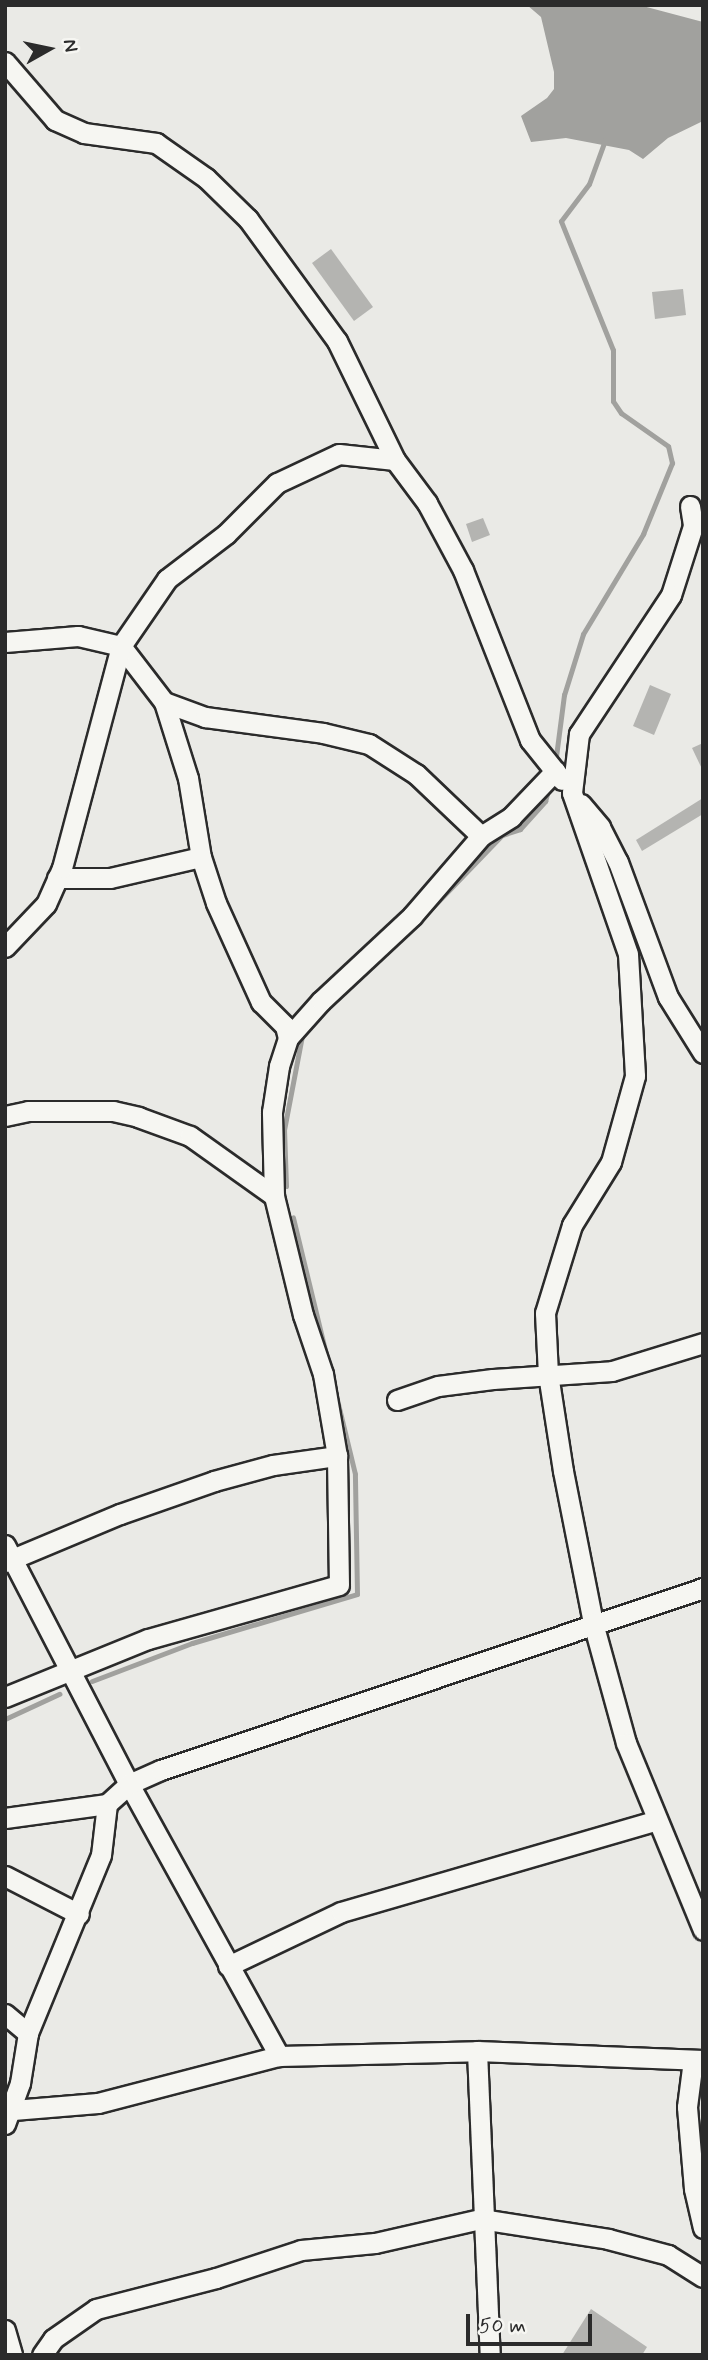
<!DOCTYPE html>
<html>
<head>
<meta charset="utf-8">
<style>
  body { margin:0 }
  #map { position:relative; width:708px; height:2360px; overflow:hidden; background:#eaeae6; font-family:Mynerve,sans-serif }
  div>[style] { position:absolute }
  [style*='--x'] { left:calc(var(--x)*1px); top:calc(var(--y)*1px); width:calc(var(--w)*1px); rotate:calc(var(--a)*1deg) }
  .water>* { inset:0; background:#a1a19e }
  .stream>* { height:5px; margin:-2.5px; padding:0 2.5px; transform-origin:2.5px; border-radius:2.5px; background:#a1a19e }
  .building>* { inset:0; background:#b4b4b1 }
  .roads { filter:drop-shadow(2px 0 #2b2b2b) drop-shadow(-2px 0 #2b2b2b) drop-shadow(0 2px #2b2b2b) drop-shadow(0 -2px #2b2b2b) }
  .street>* { height:19px; margin:-9.5px; padding:0 9.5px; transform-origin:9.5px; border-radius:9.5px; background:#f6f6f2 }
  span { translate:-50% -50%; white-space:nowrap; text-align:center; line-height:1.15; -webkit-text-stroke:5px #f6f6f2; paint-order:stroke }
  .frame { position:absolute; inset:0; border:7px solid #2b2b2b; pointer-events:none }
  .north { position:absolute; left:14px; top:14px; width:70px; height:70px; -webkit-text-stroke:5px #f6f6f2; paint-order:stroke; rotate:81deg; font-size:19px; font-weight:700; line-height:28px; text-align:center; color:#2b2b2b }
  .north::after { content:''; display:block; margin:auto; width:24px; height:32px; background:#2b2b2b; clip-path:polygon(50% 0,100% 100%,50% 72%,0 100%) }
  .scale { position:absolute; left:466px; top:2314px; width:126px; height:32px; box-sizing:border-box; border:4px solid #2b2b2b; border-top:0; padding-left:9px; font-size:21px; line-height:24px; white-space:nowrap; color:#2b2b2b; -webkit-text-stroke:5px #f6f6f2; paint-order:stroke }
</style>
</head>
<body>
<div id="map">
  <div class="water">
    <div style="clip-path:polygon(527px 5px,639px 5px,703px 22px,703px 121px,668px 138px,643px 159px,629px 150px,566px 138px,531px 142px,521px 116px,547px 98px,554px 89px,554px 72px,541px 17px)"></div>
  </div>
  <div class="stream">
    <div style="--x:555;--y:764;--w:70;--a:-82.6"></div>
    <div style="--x:564;--y:695;--w:64;--a:-72.7"></div>
    <div style="--x:583;--y:634;--w:117;--a:-59"></div>
    <div style="--x:643;--y:534;--w:77;--a:-67.8"></div>
    <div style="--x:672;--y:463;--w:17;--a:-103"></div>
    <div style="--x:668;--y:446;--w:57;--a:-144.9"></div>
    <div style="--x:621;--y:413;--w:14;--a:-124"></div>
    <div style="--x:613;--y:401;--w:51;--a:-90"></div>
    <div style="--x:613;--y:350;--w:139;--a:-112"></div>
    <div style="--x:561;--y:221;--w:46;--a:-52.9"></div>
    <div style="--x:589;--y:184;--w:47;--a:-70"></div>
    <div style="--x:425;--y:915;--w:111;--a:-46.1"></div>
    <div style="--x:502;--y:835;--w:19;--a:-18"></div>
    <div style="--x:520;--y:829;--w:38;--a:-48"></div>
    <div style="--x:545;--y:801;--w:15;--a:-74"></div>
    <div style="--x:286;--y:1186;--w:56;--a:-92"></div>
    <div style="--x:284;--y:1130;--w:102;--a:-79.2"></div>
    <div style="--x:92;--y:1681;--w:107;--a:-20.8"></div>
    <div style="--x:192;--y:1643;--w:172;--a:-16.5"></div>
    <div style="--x:357;--y:1594;--w:120;--a:-91"></div>
    <div style="--x:355;--y:1474;--w:264;--a:-103.6"></div>
    <div style="--x:5;--y:1719;--w:60;--a:-24.8"></div>
  </div>
  <div class="building">
    <div style="clip-path:polygon(331px 249px,373px 307px,354px 321px,312px 263px)"></div>
    <div style="clip-path:polygon(683px 289px,686px 315px,655px 319px,652px 292px)"></div>
    <div style="clip-path:polygon(483px 518px,490px 535px,472px 542px,466px 524px)"></div>
    <div style="clip-path:polygon(650px 685px,671px 694px,654px 735px,633px 726px)"></div>
    <div style="clip-path:polygon(703px 743px,703px 771px,692px 748px)"></div>
    <div style="clip-path:polygon(703px 798px,703px 814px,642px 851px,636px 840px)"></div>
    <div style="clip-path:polygon(591px 2309px,647px 2347px,642px 2355px,562px 2355px)"></div>
  </div>
  <div class="roads">
    <div class="street">
      <div style="--x:5;--y:62;--w:77;--a:49.2"></div>
      <div style="--x:55;--y:120;--w:32;--a:24"></div>
      <div style="--x:84;--y:133;--w:73;--a:7.9"></div>
      <div style="--x:156;--y:143;--w:61;--a:35"></div>
      <div style="--x:206;--y:178;--w:59;--a:44.3"></div>
      <div style="--x:248;--y:219;--w:151;--a:53.9"></div>
      <div style="--x:337;--y:341;--w:132;--a:64"></div>
      <div style="--x:395;--y:460;--w:54;--a:53.3"></div>
      <div style="--x:427;--y:503;--w:76;--a:61.8"></div>
      <div style="--x:463;--y:570;--w:183;--a:68.5"></div>
      <div style="--x:530;--y:740;--w:51;--a:51.3"></div>
      <div style="--x:690;--y:506;--w:20;--a:81"></div>
      <div style="--x:693;--y:526;--w:72;--a:107.7"></div>
      <div style="--x:671;--y:595;--w:167;--a:123.5"></div>
      <div style="--x:579;--y:734;--w:59;--a:96.8"></div>
      <div style="--x:572;--y:793;--w:170;--a:70.8"></div>
      <div style="--x:628;--y:954;--w:122;--a:86.7"></div>
      <div style="--x:635;--y:1076;--w:89;--a:105.6"></div>
      <div style="--x:611;--y:1162;--w:74;--a:121.8"></div>
      <div style="--x:572;--y:1225;--w:92;--a:107.1"></div>
      <div style="--x:545;--y:1313;--w:61;--a:87.2"></div>
      <div style="--x:548;--y:1374;--w:98;--a:81.2"></div>
      <div style="--x:563;--y:1471;--w:155;--a:78.8"></div>
      <div style="--x:593;--y:1623;--w:124;--a:74.6"></div>
      <div style="--x:626;--y:1743;--w:202;--a:67.6"></div>
      <div style="--x:5;--y:642;--w:73;--a:-4.7"></div>
      <div style="--x:78;--y:636;--w:44;--a:13.1"></div>
      <div style="--x:121;--y:646;--w:71;--a:52.5"></div>
      <div style="--x:164;--y:702;--w:80;--a:72.5"></div>
      <div style="--x:188;--y:778;--w:80;--a:80.7"></div>
      <div style="--x:201;--y:857;--w:48;--a:71.9"></div>
      <div style="--x:216;--y:903;--w:109;--a:65.6"></div>
      <div style="--x:261;--y:1002;--w:34;--a:45"></div>
      <div style="--x:285;--y:1026;--w:12;--a:76"></div>
      <div style="--x:164;--y:702;--w:44;--a:20.1"></div>
      <div style="--x:205;--y:717;--w:119;--a:7.7"></div>
      <div style="--x:323;--y:733;--w:47;--a:13.4"></div>
      <div style="--x:369;--y:744;--w:56;--a:32.6"></div>
      <div style="--x:416;--y:774;--w:90;--a:43.6"></div>
      <div style="--x:581;--y:804;--w:30;--a:50"></div>
      <div style="--x:600;--y:827;--w:39;--a:63"></div>
      <div style="--x:618;--y:862;--w:144;--a:69.7"></div>
      <div style="--x:668;--y:997;--w:66;--a:58"></div>
      <div style="--x:57;--y:878;--w:53;--a:0"></div>
      <div style="--x:110;--y:878;--w:93;--a:-13"></div>
      <div style="--x:5;--y:947;--w:59;--a:-46.4"></div>
      <div style="--x:46;--y:904;--w:39;--a:-66"></div>
      <div style="--x:62;--y:868;--w:230;--a:-75.1"></div>
      <div style="--x:121;--y:646;--w:81;--a:-55.5"></div>
      <div style="--x:167;--y:579;--w:74;--a:-37.3"></div>
      <div style="--x:226;--y:534;--w:72;--a:-45"></div>
      <div style="--x:277;--y:483;--w:68;--a:-25.1"></div>
      <div style="--x:339;--y:454;--w:56;--a:6.1"></div>
      <div style="--x:5;--y:1116;--w:24;--a:-12"></div>
      <div style="--x:28;--y:1111;--w:85;--a:0"></div>
      <div style="--x:113;--y:1111;--w:26;--a:13"></div>
      <div style="--x:138;--y:1117;--w:55;--a:20.1"></div>
      <div style="--x:190;--y:1136;--w:103;--a:35.5"></div>
      <div style="--x:397;--y:1400;--w:43;--a:-18.9"></div>
      <div style="--x:438;--y:1386;--w:55;--a:-7.3"></div>
      <div style="--x:493;--y:1379;--w:119;--a:-3.8"></div>
      <div style="--x:612;--y:1371;--w:95;--a:-17.1"></div>
      <div style="--x:5;--y:1545;--w:269;--a:62.6"></div>
      <div style="--x:129;--y:1784;--w:311;--a:61.1"></div>
      <div style="--x:5;--y:1562;--w:125;--a:-22.7"></div>
      <div style="--x:120;--y:1514;--w:100;--a:-19.3"></div>
      <div style="--x:214;--y:1481;--w:61;--a:-15.2"></div>
      <div style="--x:273;--y:1465;--w:65;--a:-8"></div>
      <div style="--x:5;--y:1697;--w:154;--a:-22.1"></div>
      <div style="--x:148;--y:1639;--w:198;--a:-15.8"></div>
      <div style="--x:339;--y:1585;--w:129;--a:-90.9"></div>
      <div style="--x:337;--y:1456;--w:83;--a:-99.7"></div>
      <div style="--x:323;--y:1374;--w:62;--a:-108.7"></div>
      <div style="--x:303;--y:1315;--w:122;--a:-103.7"></div>
      <div style="--x:274;--y:1196;--w:84;--a:-91.4"></div>
      <div style="--x:272;--y:1112;--w:47;--a:-81.3"></div>
      <div style="--x:279;--y:1066;--w:29;--a:-72"></div>
      <div style="--x:288;--y:1038;--w:50;--a:-48.3"></div>
      <div style="--x:321;--y:1001;--w:125;--a:-43"></div>
      <div style="--x:412;--y:916;--w:106;--a:-49.2"></div>
      <div style="--x:481;--y:836;--w:36;--a:-32"></div>
      <div style="--x:511;--y:817;--w:64;--a:-46.3"></div>
      <div style="--x:5;--y:1818;--w:103;--a:-7.8"></div>
      <div style="--x:107;--y:1804;--w:30;--a:-42"></div>
      <div style="--x:129;--y:1784;--w:35;--a:-24"></div>
      <div style="--x:161;--y:1770;--w:572;--a:-18.56"></div>
      <div style="--x:5;--y:1876;--w:83;--a:27.2"></div>
      <div style="--x:228;--y:1966;--w:125;--a:-25.5"></div>
      <div style="--x:341;--y:1912;--w:327;--a:-16.2"></div>
      <div style="--x:5;--y:2014;--w:30;--a:40"></div>
      <div style="--x:477;--y:2051;--w:304;--a:87.6"></div>
      <div style="--x:693;--y:2060;--w:47;--a:97.3"></div>
      <div style="--x:687;--y:2107;--w:82;--a:85.1"></div>
      <div style="--x:694;--y:2189;--w:40;--a:77"></div>
      <div style="--x:13;--y:2110;--w:85;--a:-4.7"></div>
      <div style="--x:98;--y:2103;--w:187;--a:-14.6"></div>
      <div style="--x:279;--y:2056;--w:198;--a:-1.4"></div>
      <div style="--x:477;--y:2051;--w:226;--a:2.3"></div>
      <div style="--x:5;--y:2124;--w:44;--a:-69.9"></div>
      <div style="--x:20;--y:2083;--w:51;--a:-80.9"></div>
      <div style="--x:28;--y:2033;--w:192;--a:-67.7"></div>
      <div style="--x:101;--y:1855;--w:51;--a:-83.3"></div>
      <div style="--x:5;--y:2330;--w:26;--a:74"></div>
      <div style="--x:42;--y:2355;--w:19;--a:-55"></div>
      <div style="--x:53;--y:2339;--w:52;--a:-34.9"></div>
      <div style="--x:96;--y:2309;--w:124;--a:-14.5"></div>
      <div style="--x:216;--y:2278;--w:89;--a:-18.2"></div>
      <div style="--x:301;--y:2250;--w:74;--a:-5.4"></div>
      <div style="--x:375;--y:2243;--w:109;--a:-12.8"></div>
      <div style="--x:481;--y:2219;--w:129;--a:8.9"></div>
      <div style="--x:608;--y:2239;--w:62;--a:14.9"></div>
      <div style="--x:668;--y:2255;--w:41;--a:32.2"></div>
    </div>
  </div>
  <div class="frame"></div>
  <div class="north">N</div>
  <div class="scale">50 m</div>
</div>
</body>
</html>
